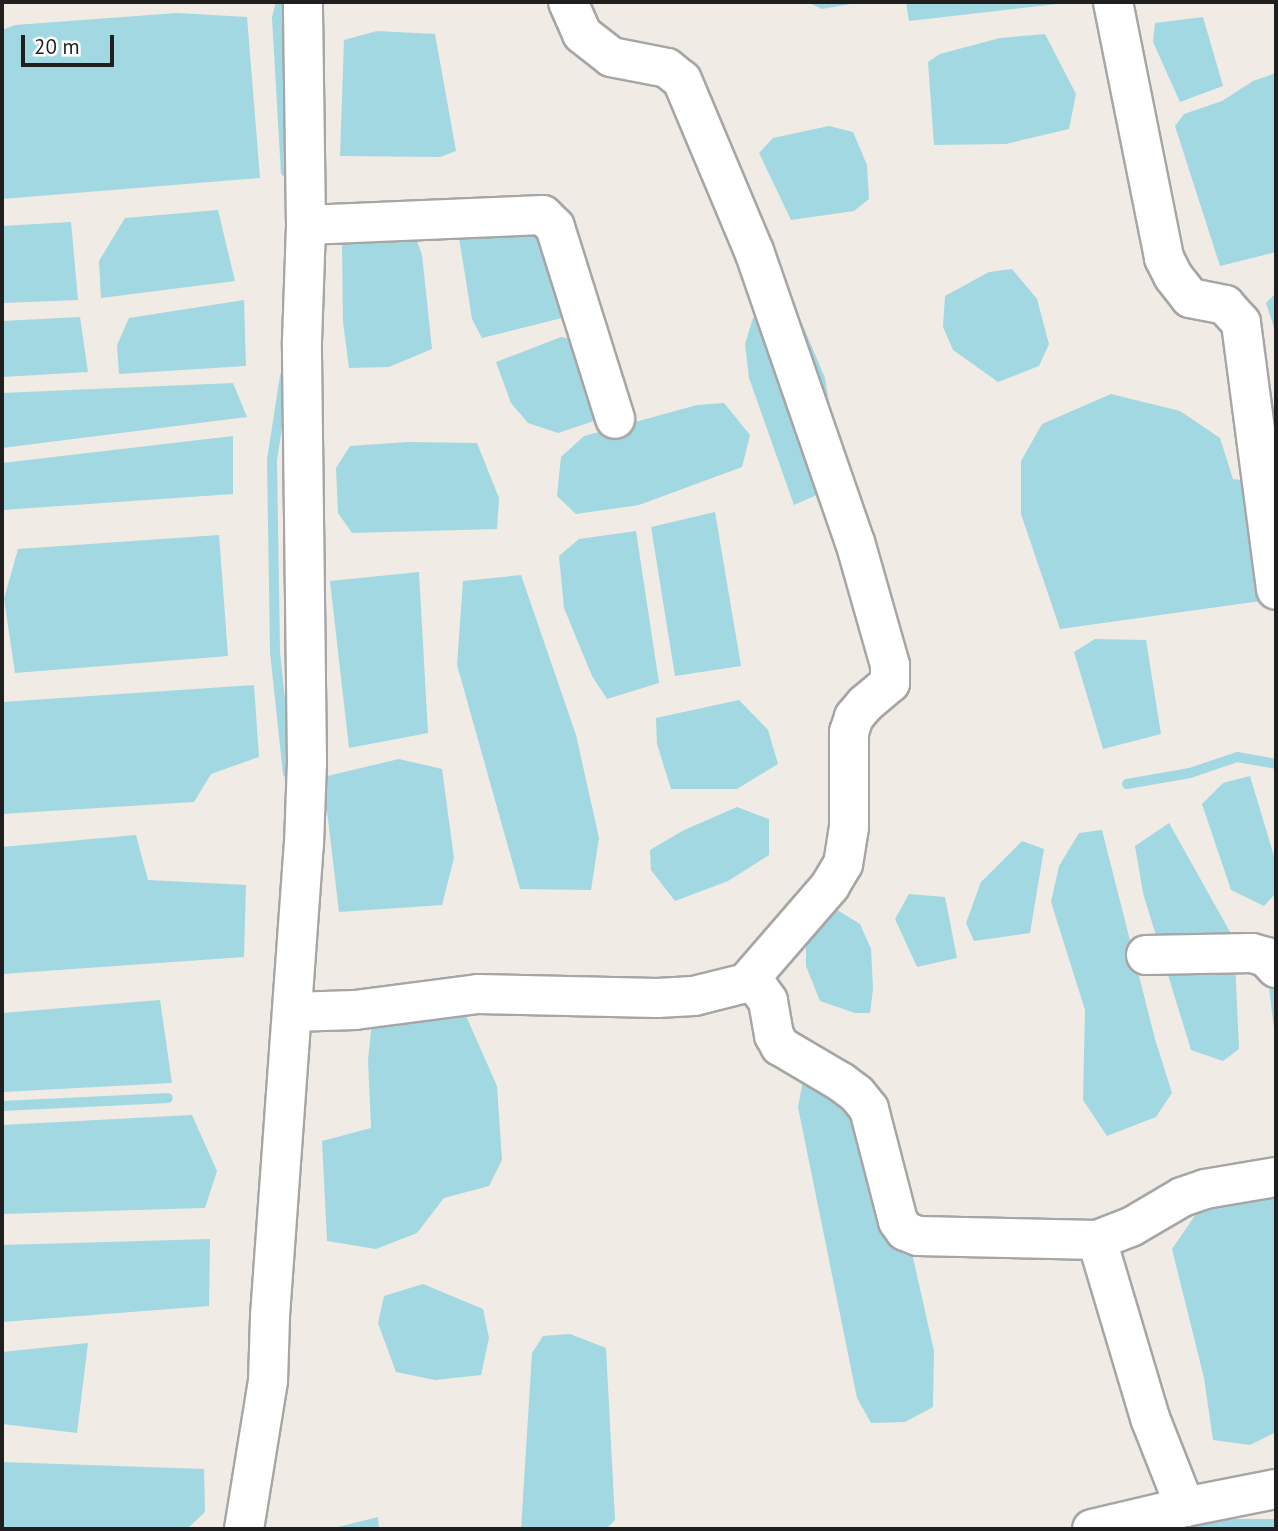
<!DOCTYPE html>
<html>
<head>
<meta charset="utf-8">
<style>
  body { margin:0 }
  #map { position:relative; width:1278px; height:1531px; overflow:hidden; background:#f0ebe5; font-family:"PT Sans",sans-serif }
  div>[style] { position:absolute }
  [style*='--x'] { left:calc(var(--x)*1px); top:calc(var(--y)*1px); width:calc(var(--w)*1px); rotate:calc(var(--a)*1deg) }
  .water>* { inset:0; background:#a2d8e1 }
  .stream>* { height:10px; margin:-5px; padding:0 5px; transform-origin:5px; border-radius:5px; background:#a2d8e1 }
  .roads { filter:drop-shadow(2px 0 #a6a6a6) drop-shadow(-2px 0 #a6a6a6) drop-shadow(0 2px #a6a6a6) drop-shadow(0 -2px #a6a6a6) }
  .minor>* { height:38px; margin:-19px; padding:0 19px; transform-origin:19px; border-radius:19px; background:#fff }
  span { translate:-50% -50%; white-space:nowrap; text-align:center; line-height:1.15; -webkit-text-stroke:5px #fff; paint-order:stroke }
  .frame { position:absolute; inset:0; border:4px solid #1f1f1f; pointer-events:none }
  .scale { position:absolute; left:21px; top:35px; width:93px; height:32px; box-sizing:border-box; border:4px solid #1f1f1f; border-top:0; padding-left:9px; font-size:21px; line-height:24px; white-space:nowrap; color:#1f1f1f; -webkit-text-stroke:5px #fff; paint-order:stroke }
</style>
</head>
<body>
<div id="map">
  <div class="water">
    <div style="clip-path:polygon(807px 2px,862px 2px,822px 9px)"></div>
    <div style="clip-path:polygon(906px 2px,1074px 2px,909px 21px)"></div>
    <div style="clip-path:polygon(177px 13px,247px 17px,260px 178px,2px 199px,2px 30px,15px 25px)"></div>
    <div style="clip-path:polygon(1203px 17px,1223px 86px,1180px 102px,1153px 42px,1155px 23px)"></div>
    <div style="clip-path:polygon(377px 31px,435px 34px,456px 151px,440px 157px,340px 156px,344px 40px)"></div>
    <div style="clip-path:polygon(1045px 34px,1076px 94px,1069px 129px,1006px 144px,934px 145px,928px 62px,940px 54px,1000px 38px)"></div>
    <div style="clip-path:polygon(1276px 73px,1276px 252px,1220px 266px,1175px 126px,1184px 114px,1222px 101px,1253px 81px)"></div>
    <div style="clip-path:polygon(829px 126px,853px 132px,867px 165px,869px 199px,854px 211px,791px 220px,759px 153px,773px 138px)"></div>
    <div style="clip-path:polygon(218px 210px,235px 281px,101px 298px,99px 261px,125px 218px)"></div>
    <div style="clip-path:polygon(559px 218px,566px 317px,482px 338px,472px 319px,458px 231px)"></div>
    <div style="clip-path:polygon(71px 222px,78px 300px,2px 303px,2px 226px)"></div>
    <div style="clip-path:polygon(413px 230px,422px 255px,432px 349px,389px 367px,349px 368px,343px 322px,342px 241px)"></div>
    <div style="clip-path:polygon(1012px 269px,1037px 299px,1049px 344px,1039px 366px,998px 382px,953px 350px,943px 327px,945px 296px,989px 272px)"></div>
    <div style="clip-path:polygon(1276px 293px,1276px 334px,1266px 303px)"></div>
    <div style="clip-path:polygon(244px 300px,246px 366px,119px 374px,117px 345px,129px 318px)"></div>
    <div style="clip-path:polygon(785px 308px,798px 314px,825px 378px,839px 464px,828px 490px,794px 505px,749px 378px,745px 344px,753px 318px)"></div>
    <div style="clip-path:polygon(80px 317px,88px 372px,2px 377px,2px 321px)"></div>
    <div style="clip-path:polygon(561px 337px,596px 344px,606px 417px,558px 433px,528px 423px,511px 403px,496px 362px)"></div>
    <div style="clip-path:polygon(233px 383px,247px 417px,2px 448px,2px 393px)"></div>
    <div style="clip-path:polygon(1111px 394px,1180px 411px,1220px 438px,1233px 479px,1276px 484px,1268px 600px,1060px 629px,1021px 514px,1021px 461px,1042px 424px)"></div>
    <div style="clip-path:polygon(724px 403px,750px 435px,742px 467px,639px 505px,576px 514px,557px 496px,561px 457px,584px 436px,697px 405px)"></div>
    <div style="clip-path:polygon(233px 436px,233px 494px,2px 510px,2px 463px)"></div>
    <div style="clip-path:polygon(407px 442px,477px 443px,499px 498px,497px 529px,352px 533px,338px 513px,336px 468px,350px 446px)"></div>
    <div style="clip-path:polygon(715px 512px,741px 666px,675px 676px,651px 527px)"></div>
    <div style="clip-path:polygon(636px 531px,659px 683px,607px 699px,592px 676px,564px 608px,559px 556px,579px 539px)"></div>
    <div style="clip-path:polygon(219px 535px,228px 656px,15px 673px,4px 599px,18px 549px)"></div>
    <div style="clip-path:polygon(419px 572px,428px 733px,349px 748px,330px 581px)"></div>
    <div style="clip-path:polygon(521px 575px,576px 735px,599px 838px,591px 890px,520px 889px,457px 665px,463px 581px)"></div>
    <div style="clip-path:polygon(1095px 639px,1146px 640px,1161px 734px,1103px 749px,1074px 652px)"></div>
    <div style="clip-path:polygon(254px 685px,259px 757px,211px 774px,194px 802px,2px 814px,2px 702px)"></div>
    <div style="clip-path:polygon(739px 700px,768px 730px,778px 764px,737px 789px,671px 789px,657px 744px,656px 718px)"></div>
    <div style="clip-path:polygon(399px 759px,442px 769px,454px 858px,442px 905px,339px 912px,323px 777px)"></div>
    <div style="clip-path:polygon(1250px 776px,1276px 863px,1276px 893px,1264px 906px,1231px 890px,1202px 804px,1223px 783px)"></div>
    <div style="clip-path:polygon(737px 807px,769px 819px,769px 855px,728px 881px,675px 901px,651px 870px,650px 850px,684px 830px)"></div>
    <div style="clip-path:polygon(1169px 823px,1234px 939px,1239px 1049px,1223px 1061px,1191px 1050px,1143px 893px,1135px 846px)"></div>
    <div style="clip-path:polygon(1102px 830px,1155px 1039px,1172px 1093px,1156px 1117px,1107px 1136px,1083px 1100px,1085px 1010px,1051px 902px,1059px 866px,1079px 833px)"></div>
    <div style="clip-path:polygon(136px 835px,148px 880px,246px 885px,244px 957px,2px 974px,2px 847px)"></div>
    <div style="clip-path:polygon(1022px 841px,1044px 849px,1030px 933px,974px 941px,966px 923px,981px 882px)"></div>
    <div style="clip-path:polygon(909px 894px,945px 897px,957px 958px,917px 967px,895px 919px)"></div>
    <div style="clip-path:polygon(834px 908px,860px 924px,871px 949px,873px 989px,870px 1013px,855px 1013px,820px 1001px,806px 966px,806px 920px)"></div>
    <div style="clip-path:polygon(1276px 977px,1276px 1046px,1268px 979px)"></div>
    <div style="clip-path:polygon(160px 1000px,172px 1083px,2px 1092px,2px 1013px)"></div>
    <div style="clip-path:polygon(459px 1000px,497px 1086px,502px 1160px,489px 1186px,444px 1198px,417px 1233px,376px 1249px,327px 1241px,322px 1141px,371px 1128px,368px 1060px,372px 1022px)"></div>
    <div style="clip-path:polygon(827px 1062px,874px 1084px,934px 1351px,933px 1407px,905px 1422px,871px 1423px,857px 1398px,798px 1107px,805px 1071px)"></div>
    <div style="clip-path:polygon(192px 1115px,217px 1171px,205px 1208px,2px 1214px,2px 1125px)"></div>
    <div style="clip-path:polygon(1276px 1186px,1276px 1432px,1250px 1445px,1213px 1440px,1204px 1378px,1172px 1249px,1196px 1214px)"></div>
    <div style="clip-path:polygon(210px 1239px,209px 1306px,2px 1322px,2px 1245px)"></div>
    <div style="clip-path:polygon(423px 1284px,483px 1309px,489px 1338px,481px 1375px,435px 1380px,396px 1372px,378px 1323px,384px 1296px)"></div>
    <div style="clip-path:polygon(570px 1334px,606px 1348px,615px 1520px,606px 1529px,521px 1529px,532px 1353px,543px 1336px)"></div>
    <div style="clip-path:polygon(88px 1343px,77px 1433px,2px 1424px,2px 1352px)"></div>
    <div style="clip-path:polygon(2px 1462px,204px 1469px,205px 1512px,187px 1529px,2px 1529px)"></div>
    <div style="clip-path:polygon(378px 1517px,379px 1529px,330px 1529px)"></div>
    <div style="clip-path:polygon(1234px 1519px,1276px 1519px,1276px 1529px,1132px 1529px)"></div>
  </div>
  <div class="stream">
    <div style="--x:281;--y:2;--w:16;--a:104"></div>
    <div style="--x:277;--y:18;--w:154;--a:86.7"></div>
    <div style="--x:285;--y:376;--w:85;--a:98.8"></div>
    <div style="--x:272;--y:460;--w:192;--a:89.1"></div>
    <div style="--x:275;--y:652;--w:122;--a:83.9"></div>
    <div style="--x:1127;--y:784;--w:64;--a:-9.9"></div>
    <div style="--x:1190;--y:773;--w:50;--a:-18.8"></div>
    <div style="--x:1237;--y:757;--w:40;--a:10"></div>
    <div style="--x:2;--y:1106;--w:166;--a:-2.8"></div>
  </div>
  <div class="roads">
    <div class="minor">
      <div style="--x:568;--y:2;--w:35;--a:66"></div>
      <div style="--x:582;--y:34;--w:37;--a:38"></div>
      <div style="--x:611;--y:57;--w:57;--a:11.1"></div>
      <div style="--x:667;--y:68;--w:19;--a:39"></div>
      <div style="--x:682;--y:80;--w:186;--a:67.2"></div>
      <div style="--x:754;--y:251;--w:308;--a:70.9"></div>
      <div style="--x:855;--y:542;--w:128;--a:74.1"></div>
      <div style="--x:890;--y:665;--w:18;--a:90"></div>
      <div style="--x:890;--y:683;--w:33;--a:140"></div>
      <div style="--x:865;--y:704;--w:17;--a:130"></div>
      <div style="--x:854;--y:717;--w:16;--a:108"></div>
      <div style="--x:849;--y:732;--w:95;--a:90"></div>
      <div style="--x:849;--y:827;--w:37;--a:99"></div>
      <div style="--x:843;--y:864;--w:26;--a:121"></div>
      <div style="--x:830;--y:886;--w:128;--a:130.9"></div>
      <div style="--x:1113;--y:2;--w:261;--a:78.7"></div>
      <div style="--x:1164;--y:258;--w:20;--a:63"></div>
      <div style="--x:1173;--y:276;--w:28;--a:52"></div>
      <div style="--x:1190;--y:298;--w:36;--a:11"></div>
      <div style="--x:1225;--y:305;--w:24;--a:48"></div>
      <div style="--x:1241;--y:323;--w:269;--a:82.5"></div>
      <div style="--x:306;--y:225;--w:237;--a:-2.4"></div>
      <div style="--x:543;--y:215;--w:17;--a:45"></div>
      <div style="--x:555;--y:227;--w:201;--a:72.6"></div>
      <div style="--x:1146;--y:955;--w:106;--a:-1.1"></div>
      <div style="--x:1252;--y:953;--w:15;--a:16"></div>
      <div style="--x:1266;--y:957;--w:15;--a:48"></div>
      <div style="--x:292;--y:1012;--w:63;--a:-1.8"></div>
      <div style="--x:355;--y:1010;--w:124;--a:-7.4"></div>
      <div style="--x:478;--y:994;--w:179;--a:1.3"></div>
      <div style="--x:657;--y:998;--w:37;--a:-3"></div>
      <div style="--x:694;--y:996;--w:54;--a:-14"></div>
      <div style="--x:746;--y:983;--w:13;--a:18"></div>
      <div style="--x:758;--y:987;--w:17;--a:54"></div>
      <div style="--x:768;--y:1001;--w:35;--a:80"></div>
      <div style="--x:774;--y:1035;--w:13;--a:61"></div>
      <div style="--x:780;--y:1046;--w:71;--a:30.5"></div>
      <div style="--x:841;--y:1082;--w:20;--a:37"></div>
      <div style="--x:857;--y:1094;--w:19;--a:51"></div>
      <div style="--x:869;--y:1109;--w:116;--a:75.5"></div>
      <div style="--x:898;--y:1221;--w:12;--a:55"></div>
      <div style="--x:905;--y:1231;--w:14;--a:21"></div>
      <div style="--x:918;--y:1236;--w:179;--a:1.3"></div>
      <div style="--x:1097;--y:1240;--w:36;--a:-21"></div>
      <div style="--x:1131;--y:1227;--w:59;--a:-30.5"></div>
      <div style="--x:1182;--y:1197;--w:24;--a:-19"></div>
      <div style="--x:1205;--y:1189;--w:72;--a:-9.6"></div>
      <div style="--x:1097;--y:1240;--w:186;--a:73.4"></div>
      <div style="--x:1150;--y:1418;--w:96;--a:68.5"></div>
      <div style="--x:1185;--y:1507;--w:93;--a:-11.2"></div>
      <div style="--x:244;--y:1529;--w:150;--a:-80.8"></div>
      <div style="--x:268;--y:1381;--w:65;--a:-88.2"></div>
      <div style="--x:270;--y:1316;--w:473;--a:-85.9"></div>
      <div style="--x:304;--y:844;--w:81;--a:-87.9"></div>
      <div style="--x:307;--y:763;--w:422;--a:-90.7"></div>
      <div style="--x:302;--y:341;--w:116;--a:-88"></div>
      <div style="--x:306;--y:225;--w:223;--a:-90.8"></div>
      <div style="--x:1092;--y:1529;--w:96;--a:-13.3"></div>
    </div>
  </div>
  <div class="frame"></div>
  <div class="scale">20 m</div>
</div>
</body>
</html>
